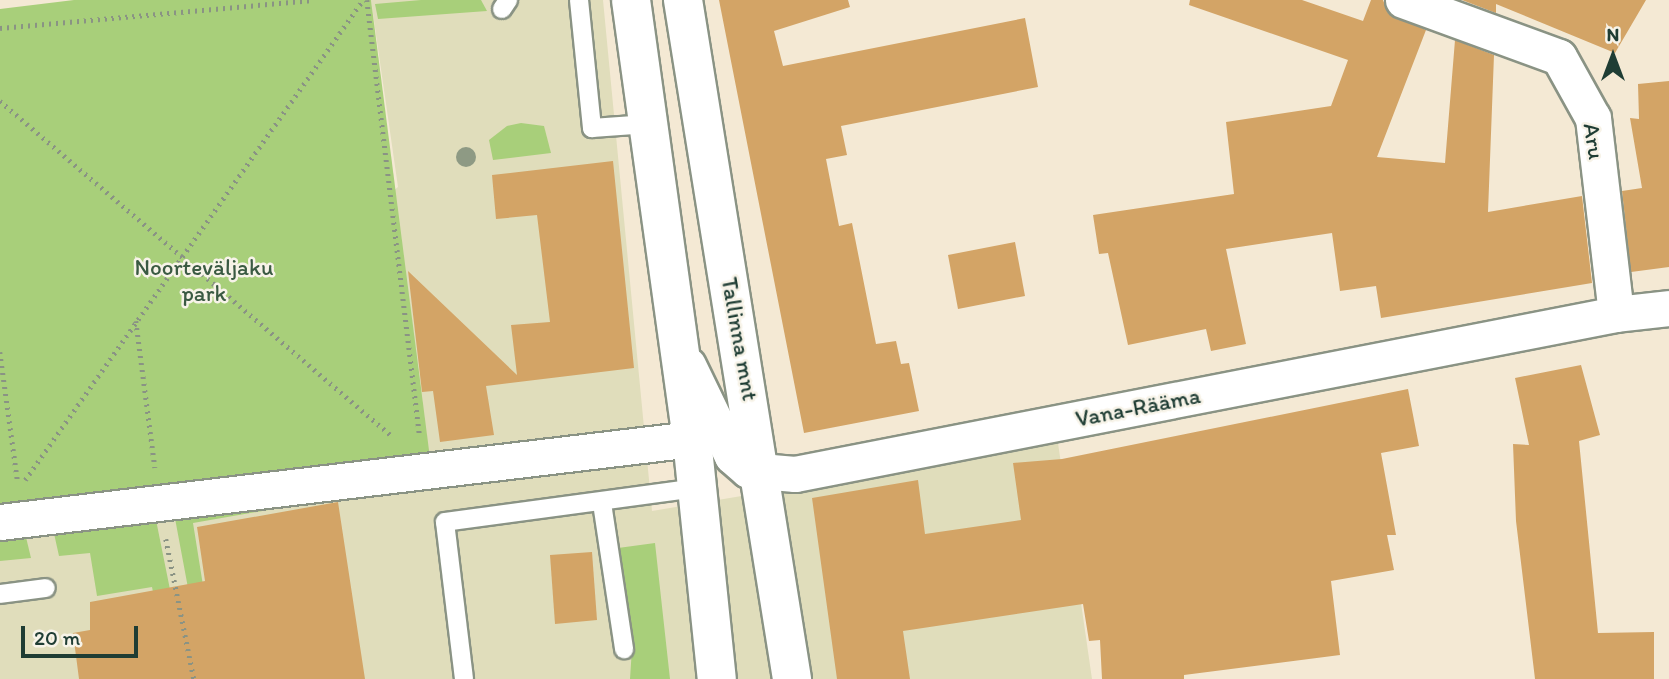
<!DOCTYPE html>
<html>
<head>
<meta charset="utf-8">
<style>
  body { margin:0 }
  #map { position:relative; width:1669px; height:679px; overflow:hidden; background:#f4e9d4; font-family:Itim,sans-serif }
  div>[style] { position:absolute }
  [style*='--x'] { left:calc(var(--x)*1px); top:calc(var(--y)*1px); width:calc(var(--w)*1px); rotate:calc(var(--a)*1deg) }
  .built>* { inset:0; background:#e0ddbb }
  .green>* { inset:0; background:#a8cf7a }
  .building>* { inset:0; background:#d3a466 }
  .path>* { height:4.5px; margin-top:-2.25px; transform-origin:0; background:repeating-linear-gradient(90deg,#8a9384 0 2px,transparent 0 7px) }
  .roads { filter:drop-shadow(2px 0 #8a9384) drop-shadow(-2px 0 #8a9384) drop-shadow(0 2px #8a9384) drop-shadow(0 -2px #8a9384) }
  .lane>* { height:18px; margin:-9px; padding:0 9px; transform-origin:9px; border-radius:9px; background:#fff }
  .street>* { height:35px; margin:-17.5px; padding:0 17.5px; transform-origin:17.5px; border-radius:17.5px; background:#fff }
  .secondary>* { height:38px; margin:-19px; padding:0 19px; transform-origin:19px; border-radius:19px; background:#fff }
  .trees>* { width:20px; height:20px; margin:-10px; border-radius:50%; background:#8e9a84 }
  span { translate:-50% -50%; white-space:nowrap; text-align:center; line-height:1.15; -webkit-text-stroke:5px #f7f3e8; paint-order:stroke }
  .street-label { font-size:23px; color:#1f3d34 }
  .park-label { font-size:23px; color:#3a5a42 }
  .north { position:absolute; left:1578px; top:21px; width:70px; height:70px; -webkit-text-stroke:5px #f7f3e8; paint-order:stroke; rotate:0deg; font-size:19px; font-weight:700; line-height:28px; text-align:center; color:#1f3d34 }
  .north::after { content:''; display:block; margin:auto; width:24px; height:32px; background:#1f3d34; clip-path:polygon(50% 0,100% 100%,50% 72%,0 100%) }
  .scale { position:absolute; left:21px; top:626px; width:117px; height:32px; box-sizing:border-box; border:4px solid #1f3d34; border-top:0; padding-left:9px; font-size:21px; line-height:24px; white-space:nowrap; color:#1f3d34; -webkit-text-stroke:5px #f7f3e8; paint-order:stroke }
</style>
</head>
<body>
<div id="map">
  <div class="built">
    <div style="clip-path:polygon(371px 0,603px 0,652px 511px,1058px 443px,1092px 679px,0 679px,0 510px,398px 187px)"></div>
  </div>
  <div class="green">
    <div style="clip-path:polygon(74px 0,371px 0,430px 458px,0 510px,0 9px)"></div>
    <div style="clip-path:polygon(421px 0,481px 0,487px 11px,378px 19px,375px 4px)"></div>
    <div style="clip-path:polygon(521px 123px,544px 126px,551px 153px,493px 160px,489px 140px,507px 126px)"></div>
    <div style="clip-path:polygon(361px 494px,193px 523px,218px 679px,205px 679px,174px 513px)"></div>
    <div style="clip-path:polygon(155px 515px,188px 679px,170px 679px,152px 587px,97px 596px,90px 553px,59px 556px,53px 529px)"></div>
    <div style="clip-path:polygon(25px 533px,31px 558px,0 561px,0 536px)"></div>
    <div style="clip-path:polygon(655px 543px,670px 679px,630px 679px,632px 648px,618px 548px)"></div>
  </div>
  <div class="building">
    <div style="clip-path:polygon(719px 0,848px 0,850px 7px,774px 31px,783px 66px,1025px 18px,1038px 87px,841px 126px,847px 155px,826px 159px,839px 226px,852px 223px,876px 344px,896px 341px,901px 364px,909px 363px,919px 411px,804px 433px)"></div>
    <div style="clip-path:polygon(1190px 0,1302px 0,1363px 21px,1371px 0,1383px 0,1388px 13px,1426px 30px,1377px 157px,1445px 163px,1455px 40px,1494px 55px,1488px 212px,1582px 196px,1592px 283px,1381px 318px,1376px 286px,1340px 291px,1332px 233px,1226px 249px,1246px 344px,1211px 351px,1206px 329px,1128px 345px,1108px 253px,1099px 254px,1093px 215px,1234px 194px,1226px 122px,1331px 106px,1348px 60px,1189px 5px)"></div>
    <div style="clip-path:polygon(1462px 0,1646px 0,1615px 53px,1496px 4px,1496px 13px)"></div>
    <div style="clip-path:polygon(1669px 81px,1669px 267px,1631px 272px,1622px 191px,1642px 188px,1630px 118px,1639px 119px,1638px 84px)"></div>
    <div style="clip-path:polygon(613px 161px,634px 368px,486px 386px,494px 435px,440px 442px,433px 391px,422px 392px,408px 271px,517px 375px,511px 325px,550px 322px,537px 215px,496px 219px,492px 175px)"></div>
    <div style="clip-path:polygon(1015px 242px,1025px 296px,958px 309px,948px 255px)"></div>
    <div style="clip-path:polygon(1581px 365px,1600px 435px,1579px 441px,1598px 633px,1654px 632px,1654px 679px,1535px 679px,1516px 521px,1513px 444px,1529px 445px,1515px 378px)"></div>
    <div style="clip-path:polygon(1408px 389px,1419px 446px,1381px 453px,1396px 535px,1387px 535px,1394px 570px,1331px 581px,1340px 655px,1184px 675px,1184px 679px,1102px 679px,1100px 640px,1089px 641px,1083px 604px,903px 631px,910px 679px,837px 679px,812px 498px,918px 480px,925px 534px,1021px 520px,1013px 463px,1062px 459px)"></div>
    <div style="clip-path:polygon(338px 502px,365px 679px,79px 679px,73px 633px,90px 630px,90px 602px,205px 581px,197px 527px)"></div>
    <div style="clip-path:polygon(592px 552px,597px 620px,555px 624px,550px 555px)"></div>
  </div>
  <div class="path">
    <div style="--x:367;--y:0;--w:438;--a:83.1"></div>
    <div style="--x:0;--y:28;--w:312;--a:-5.1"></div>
    <div style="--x:0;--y:101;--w:517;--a:40.53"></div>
    <div style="--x:136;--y:321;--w:148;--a:82.6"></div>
    <div style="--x:0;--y:352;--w:132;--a:82.2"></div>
    <div style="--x:25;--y:480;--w:587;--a:-54.85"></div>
    <div style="--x:166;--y:539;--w:143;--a:78.7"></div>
  </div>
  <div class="roads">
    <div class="lane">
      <div style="--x:579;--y:0;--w:129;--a:84.2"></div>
      <div style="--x:592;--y:128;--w:56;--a:-4.1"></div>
      <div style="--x:502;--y:9;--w:11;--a:-56"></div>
      <div style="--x:602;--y:503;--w:148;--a:81.4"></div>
      <div style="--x:0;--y:594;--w:46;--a:-7.4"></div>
      <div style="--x:464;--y:679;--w:158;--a:-96.9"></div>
      <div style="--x:445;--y:522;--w:255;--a:-7.7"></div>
    </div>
    <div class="street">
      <div style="--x:1403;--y:0;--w:166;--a:20.1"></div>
      <div style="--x:1559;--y:57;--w:70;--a:60.9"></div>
      <div style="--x:1593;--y:118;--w:197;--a:83.3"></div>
      <div style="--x:688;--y:365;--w:101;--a:64.2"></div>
      <div style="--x:732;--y:456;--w:21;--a:41"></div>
      <div style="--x:748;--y:470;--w:47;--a:4.9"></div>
      <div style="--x:795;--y:474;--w:836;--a:-11.03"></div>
      <div style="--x:1616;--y:314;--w:53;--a:-6.5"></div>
      <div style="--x:0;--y:522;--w:697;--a:-6.84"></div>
    </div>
    <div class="secondary">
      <div style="--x:631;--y:0;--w:443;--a:82.1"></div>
      <div style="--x:692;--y:439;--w:241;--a:84.1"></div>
      <div style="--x:683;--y:0;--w:688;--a:80.88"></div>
    </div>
  </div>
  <div class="trees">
    <div style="left:466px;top:157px"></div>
  </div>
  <div class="street-label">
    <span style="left:1594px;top:141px;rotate:81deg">Aru</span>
    <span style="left:740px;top:339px;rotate:80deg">Tallinna mnt</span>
    <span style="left:1138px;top:407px;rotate:-11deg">Vana-Rääma</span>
  </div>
  <div class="park-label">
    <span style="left:204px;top:280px">Noorteväljaku<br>park</span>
  </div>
  <div class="north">N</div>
  <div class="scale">20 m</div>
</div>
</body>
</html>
